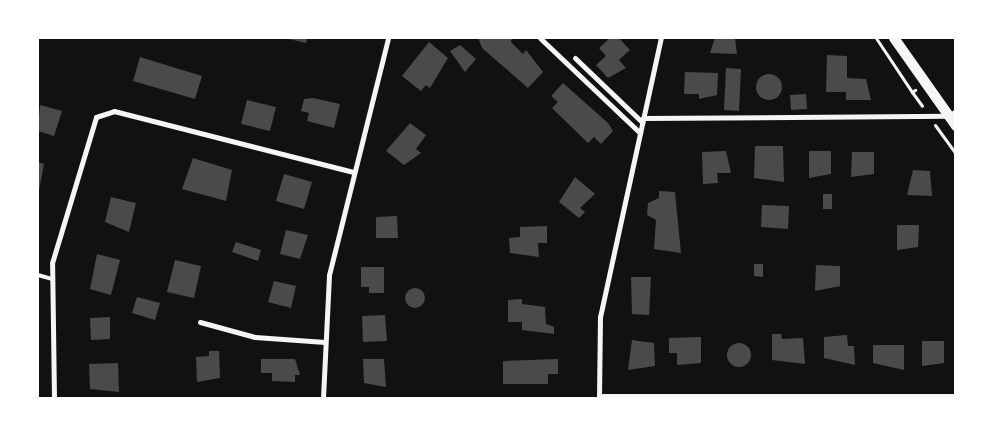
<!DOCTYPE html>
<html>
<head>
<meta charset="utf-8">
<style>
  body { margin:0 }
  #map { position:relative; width:993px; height:436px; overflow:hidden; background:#111; font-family:"Asap Condensed",sans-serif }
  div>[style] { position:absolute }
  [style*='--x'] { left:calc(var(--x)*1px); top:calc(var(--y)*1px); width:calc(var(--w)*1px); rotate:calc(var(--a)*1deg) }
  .building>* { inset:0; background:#4a4a4a }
  .round { border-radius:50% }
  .path>* { height:3px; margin:-1.5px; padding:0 1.5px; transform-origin:1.5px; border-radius:1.5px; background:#f5f5f5 }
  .service>* { height:4px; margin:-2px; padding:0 2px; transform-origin:2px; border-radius:2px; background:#f5f5f5 }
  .minor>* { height:5px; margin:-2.5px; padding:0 2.5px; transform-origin:2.5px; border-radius:2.5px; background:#f5f5f5 }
  .secondary>* { height:10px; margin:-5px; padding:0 5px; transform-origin:5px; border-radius:5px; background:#f5f5f5 }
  span { translate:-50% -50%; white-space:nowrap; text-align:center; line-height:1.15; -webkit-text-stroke:4px #fff; paint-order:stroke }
  .frame { position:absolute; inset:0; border:39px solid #fff; pointer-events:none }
</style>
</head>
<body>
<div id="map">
  <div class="building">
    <div style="clip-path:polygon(285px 38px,307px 38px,306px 43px)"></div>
    <div style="clip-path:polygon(478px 38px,512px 38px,511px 42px,523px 54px,526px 50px,543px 72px,528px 88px,482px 48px)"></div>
    <div style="clip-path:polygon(610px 38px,619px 38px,630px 50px,619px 60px,626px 68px,608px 78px,596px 65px,606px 56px,599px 48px)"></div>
    <div style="clip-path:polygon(715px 38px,735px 38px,737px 54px,710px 53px)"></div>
    <div style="clip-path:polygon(429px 42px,448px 58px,430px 88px,426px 85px,421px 91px,402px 76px)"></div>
    <div style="clip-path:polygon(460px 45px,476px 59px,465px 72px,450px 51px)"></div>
    <div style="clip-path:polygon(827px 55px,847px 56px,847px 78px,866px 79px,871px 100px,846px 100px,846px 92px,826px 92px)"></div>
    <div style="clip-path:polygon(140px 57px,202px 76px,195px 99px,133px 81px)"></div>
    <div style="clip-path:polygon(726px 68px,741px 69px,739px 111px,724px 110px)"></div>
    <div style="clip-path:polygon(685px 72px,718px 73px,717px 95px,699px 99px,699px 94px,684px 94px)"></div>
    <div class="round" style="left:756px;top:74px;width:26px;height:26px"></div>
    <div style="clip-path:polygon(563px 83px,608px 123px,613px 131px,601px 144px,594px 137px,588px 143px,552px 108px,558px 102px,551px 96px)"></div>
    <div style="clip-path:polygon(806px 94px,807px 109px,791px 110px,790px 95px)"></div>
    <div style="clip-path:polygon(313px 98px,340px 104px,334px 128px,307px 121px,309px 113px,301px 111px,304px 99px)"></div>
    <div style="clip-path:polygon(247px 100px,276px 107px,270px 131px,241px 124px)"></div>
    <div style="clip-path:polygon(40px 105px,62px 111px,54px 136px,38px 131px)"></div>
    <div style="clip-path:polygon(410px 123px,426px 135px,416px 149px,421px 153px,404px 165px,386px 151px)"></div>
    <div style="clip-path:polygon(755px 146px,783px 146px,784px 182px,754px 178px)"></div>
    <div style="clip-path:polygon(726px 151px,731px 173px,717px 173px,718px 183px,703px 184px,702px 152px)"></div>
    <div style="clip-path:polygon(809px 151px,831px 151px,831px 174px,809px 178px)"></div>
    <div style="clip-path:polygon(852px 152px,874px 152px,874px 174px,851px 177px)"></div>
    <div style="clip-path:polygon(193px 158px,232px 170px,226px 201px,182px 189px)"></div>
    <div style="clip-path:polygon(38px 162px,44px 164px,38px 196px)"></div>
    <div style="clip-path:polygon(913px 170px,930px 171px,932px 196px,907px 195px)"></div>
    <div style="clip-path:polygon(284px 174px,312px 182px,304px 209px,276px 201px)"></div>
    <div style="clip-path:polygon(575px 177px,595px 194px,580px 208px,585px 212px,579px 218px,559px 202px)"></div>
    <div style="clip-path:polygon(659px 191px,675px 192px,681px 253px,654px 249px,656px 220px,647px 215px,648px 203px,659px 198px)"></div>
    <div style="clip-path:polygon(823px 194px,832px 194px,832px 209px,823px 209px)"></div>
    <div style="clip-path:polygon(111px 197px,136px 203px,129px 232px,105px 222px)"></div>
    <div style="clip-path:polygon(762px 205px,789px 206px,788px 229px,761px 227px)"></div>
    <div style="clip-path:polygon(397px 216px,398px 238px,376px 238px,376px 217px)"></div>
    <div style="clip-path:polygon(897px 225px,919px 225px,918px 247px,897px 250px)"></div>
    <div style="clip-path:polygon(547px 226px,547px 243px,538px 243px,539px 257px,510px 253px,509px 238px,520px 237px,520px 227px)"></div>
    <div style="clip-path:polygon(286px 230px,308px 235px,300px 259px,280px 254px)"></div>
    <div style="clip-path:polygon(236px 242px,261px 250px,258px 261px,232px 252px)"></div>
    <div style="clip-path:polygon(97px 254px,120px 260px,111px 295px,90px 289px)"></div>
    <div style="clip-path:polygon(175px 260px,201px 266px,194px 298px,167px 292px)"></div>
    <div style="clip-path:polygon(754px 264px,763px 264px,763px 277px,754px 276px)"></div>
    <div style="clip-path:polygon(816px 265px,840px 266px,840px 286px,815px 291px)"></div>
    <div style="clip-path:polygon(361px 267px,384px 267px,384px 293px,369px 293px,369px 287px,361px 287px)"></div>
    <div style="clip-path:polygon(631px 277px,651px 277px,649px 315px,632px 314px)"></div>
    <div style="clip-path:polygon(274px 281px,296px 286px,291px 308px,268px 302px)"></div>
    <div class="round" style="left:405px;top:288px;width:20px;height:20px"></div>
    <div style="clip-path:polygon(137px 297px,160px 303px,155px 320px,132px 313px)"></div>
    <div style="clip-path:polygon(522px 299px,522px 304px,545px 307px,546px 324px,554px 327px,554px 334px,522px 330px,522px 322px,508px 322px,508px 300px)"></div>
    <div style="clip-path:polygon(385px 315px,387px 341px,363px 342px,362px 316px)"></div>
    <div style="clip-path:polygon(110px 317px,110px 339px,91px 340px,90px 318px)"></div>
    <div style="clip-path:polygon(772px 334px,781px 334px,782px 339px,803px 338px,805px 364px,772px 360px)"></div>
    <div style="clip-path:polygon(847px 335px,848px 346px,854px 346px,855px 365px,824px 358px,824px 337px)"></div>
    <div style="clip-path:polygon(701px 337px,701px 363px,677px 365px,677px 353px,669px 353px,669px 338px)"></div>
    <div style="clip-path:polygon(632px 340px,654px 343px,655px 366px,628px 370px)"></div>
    <div style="clip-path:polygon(922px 341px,944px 341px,944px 363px,922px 366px)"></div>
    <div class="round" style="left:727px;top:343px;width:24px;height:24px"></div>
    <div style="clip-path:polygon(873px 345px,904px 345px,904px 370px,873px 363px)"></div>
    <div style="clip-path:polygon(209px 351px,219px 351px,220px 378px,197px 382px,196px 357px,209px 356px)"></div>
    <div style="clip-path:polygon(261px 359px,295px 359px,300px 375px,295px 375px,295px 382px,272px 381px,272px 373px,261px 373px)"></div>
    <div style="clip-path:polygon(363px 359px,384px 359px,386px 387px,364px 383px)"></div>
    <div style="clip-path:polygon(558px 359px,558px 374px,548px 374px,548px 384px,503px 384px,503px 361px)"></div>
    <div style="clip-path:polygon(118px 363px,119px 392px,90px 389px,89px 364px)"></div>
  </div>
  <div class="path">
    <div style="--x:876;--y:38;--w:65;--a:56.3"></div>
    <div style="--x:912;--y:92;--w:4;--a:-34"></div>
    <div style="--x:912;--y:92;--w:17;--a:54"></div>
    <div style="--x:935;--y:125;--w:36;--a:54"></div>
  </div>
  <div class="service">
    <div style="--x:38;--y:275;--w:15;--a:16"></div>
  </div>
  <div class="minor">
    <div style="--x:540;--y:38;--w:138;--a:43.5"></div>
    <div style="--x:575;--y:58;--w:93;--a:43.7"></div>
    <div style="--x:643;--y:118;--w:306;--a:-0.4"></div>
    <div style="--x:949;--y:116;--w:9;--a:-36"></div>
    <div style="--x:200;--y:322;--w:57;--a:15.3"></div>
    <div style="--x:255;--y:337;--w:70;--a:4.1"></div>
    <div style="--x:599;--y:396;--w:357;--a:0"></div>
    <div style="--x:54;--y:398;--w:135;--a:-90.8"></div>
    <div style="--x:52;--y:263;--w:152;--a:-73.2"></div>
    <div style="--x:96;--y:117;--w:19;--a:-18"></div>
    <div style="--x:114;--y:111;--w:247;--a:14.3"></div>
    <div style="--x:323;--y:398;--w:123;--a:-87.2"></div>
    <div style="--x:329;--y:275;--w:244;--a:-76"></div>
    <div style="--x:599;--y:398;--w:81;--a:-89.3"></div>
    <div style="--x:600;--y:317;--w:286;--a:-77.7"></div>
  </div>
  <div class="secondary">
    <div style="--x:894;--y:38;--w:108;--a:54.8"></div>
  </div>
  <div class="frame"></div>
</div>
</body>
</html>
